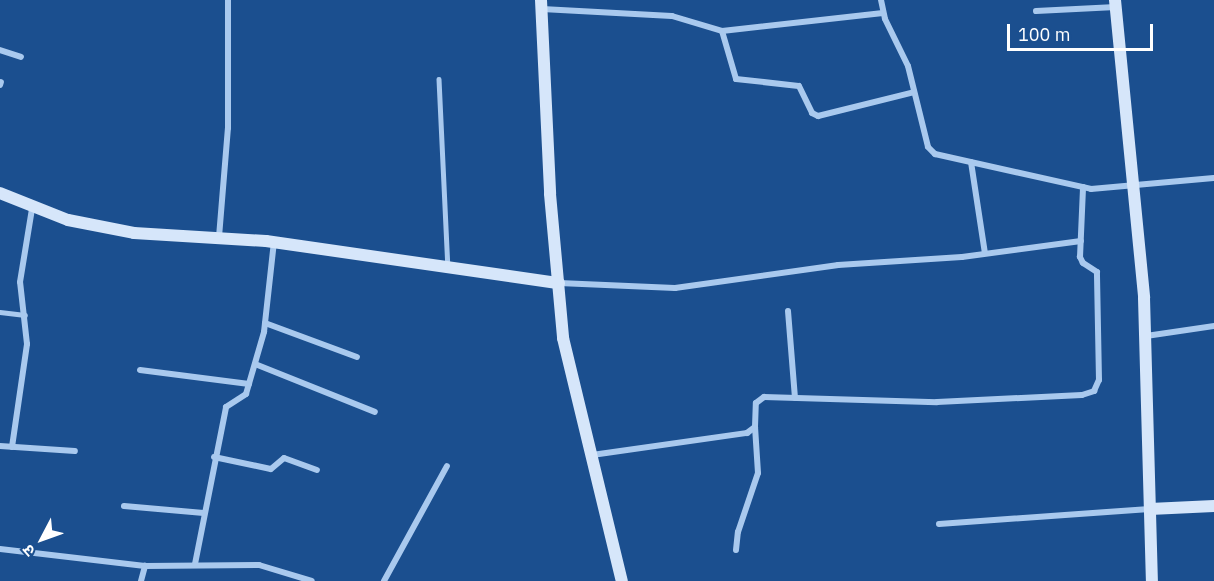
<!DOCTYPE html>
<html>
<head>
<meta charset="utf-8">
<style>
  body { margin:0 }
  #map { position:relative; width:1214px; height:581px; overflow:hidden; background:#1b4f8f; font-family:"IBM Plex Sans","Noto Sans Devanagari",sans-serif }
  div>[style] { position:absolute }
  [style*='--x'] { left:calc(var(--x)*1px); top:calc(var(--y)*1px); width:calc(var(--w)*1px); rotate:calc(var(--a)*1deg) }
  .lane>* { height:4.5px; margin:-2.25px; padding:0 2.25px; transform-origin:2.25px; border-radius:2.25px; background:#a9c9ee }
  .street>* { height:6px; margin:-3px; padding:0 3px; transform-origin:3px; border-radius:3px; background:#a9c9ee }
  .secondary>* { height:12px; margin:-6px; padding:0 6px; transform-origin:6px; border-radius:6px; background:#d6e6fa }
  span { translate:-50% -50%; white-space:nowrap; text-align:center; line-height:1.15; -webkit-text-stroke:4.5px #1b4f8f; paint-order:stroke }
  .north { position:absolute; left:12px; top:509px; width:60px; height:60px; -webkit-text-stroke:4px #1b4f8f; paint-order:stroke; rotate:229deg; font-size:16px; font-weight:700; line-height:24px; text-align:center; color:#fff }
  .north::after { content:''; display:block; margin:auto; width:21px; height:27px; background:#fff; clip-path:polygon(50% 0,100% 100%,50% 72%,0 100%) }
  .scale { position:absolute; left:1007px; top:24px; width:146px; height:27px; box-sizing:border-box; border:3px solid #fff; border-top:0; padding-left:8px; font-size:18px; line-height:21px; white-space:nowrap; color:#fff; -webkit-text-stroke:4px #1b4f8f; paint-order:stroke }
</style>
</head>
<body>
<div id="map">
  <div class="lane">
    <div style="--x:439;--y:79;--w:188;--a:87.3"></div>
    <div style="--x:0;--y:312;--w:25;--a:7"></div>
  </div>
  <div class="street">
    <div style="--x:881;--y:0;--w:19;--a:78"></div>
    <div style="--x:885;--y:19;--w:52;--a:63.9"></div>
    <div style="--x:908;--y:66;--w:83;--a:76.1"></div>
    <div style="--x:928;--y:147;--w:10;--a:45"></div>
    <div style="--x:935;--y:154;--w:160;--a:12.6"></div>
    <div style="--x:1091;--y:189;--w:123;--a:-5.1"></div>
    <div style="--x:542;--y:9;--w:130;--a:3.1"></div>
    <div style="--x:672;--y:16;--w:52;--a:16.7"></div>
    <div style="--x:722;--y:31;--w:162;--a:-6.4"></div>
    <div style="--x:1036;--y:11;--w:80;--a:-2.9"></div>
    <div style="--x:722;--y:31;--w:50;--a:73.7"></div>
    <div style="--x:736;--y:79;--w:63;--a:6.3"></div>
    <div style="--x:799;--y:86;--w:30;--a:64"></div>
    <div style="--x:812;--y:113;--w:7;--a:27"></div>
    <div style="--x:818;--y:116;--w:99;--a:-14"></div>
    <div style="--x:0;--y:50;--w:22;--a:18"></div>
    <div style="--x:0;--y:85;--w:3;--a:-72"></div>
    <div style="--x:971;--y:162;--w:92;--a:81.3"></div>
    <div style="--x:219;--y:237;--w:109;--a:-85.3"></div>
    <div style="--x:228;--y:128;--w:128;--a:-90"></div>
    <div style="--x:559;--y:283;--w:116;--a:2.5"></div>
    <div style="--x:675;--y:288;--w:165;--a:-8"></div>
    <div style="--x:838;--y:265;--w:124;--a:-3.7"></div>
    <div style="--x:962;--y:257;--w:120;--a:-7.7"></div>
    <div style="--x:788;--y:311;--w:87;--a:85.4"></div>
    <div style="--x:265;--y:323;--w:98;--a:20.3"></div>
    <div style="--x:1146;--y:336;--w:69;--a:-8.4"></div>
    <div style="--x:255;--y:364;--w:129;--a:21.8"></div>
    <div style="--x:140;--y:370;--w:110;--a:7.3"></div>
    <div style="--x:0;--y:446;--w:75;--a:3.8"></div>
    <div style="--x:12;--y:447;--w:104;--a:-81.7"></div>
    <div style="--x:27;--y:344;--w:62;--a:-96.4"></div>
    <div style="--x:20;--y:282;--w:74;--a:-80.7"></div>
    <div style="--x:592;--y:455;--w:157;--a:-8.1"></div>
    <div style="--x:747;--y:433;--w:10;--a:-37"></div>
    <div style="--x:755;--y:427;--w:24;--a:-88"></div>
    <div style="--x:756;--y:403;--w:10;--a:-37"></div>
    <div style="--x:764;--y:397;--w:173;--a:1.7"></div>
    <div style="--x:937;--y:402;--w:145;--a:-2.8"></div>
    <div style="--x:1082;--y:395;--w:13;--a:-18"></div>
    <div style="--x:1094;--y:391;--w:12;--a:-66"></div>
    <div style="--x:1099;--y:380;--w:108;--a:-91.1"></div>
    <div style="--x:1097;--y:272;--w:17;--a:-147"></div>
    <div style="--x:1083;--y:263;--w:7;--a:-117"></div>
    <div style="--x:1080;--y:257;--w:70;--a:-87.5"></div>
    <div style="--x:214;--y:457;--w:58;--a:11.9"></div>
    <div style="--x:271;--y:469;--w:17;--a:-40"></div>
    <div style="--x:284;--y:458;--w:35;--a:20"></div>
    <div style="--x:124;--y:506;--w:80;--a:5"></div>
    <div style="--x:939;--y:524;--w:211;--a:-4.1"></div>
    <div style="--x:0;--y:549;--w:146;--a:6.7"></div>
    <div style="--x:145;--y:566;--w:114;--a:-0.5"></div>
    <div style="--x:259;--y:565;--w:55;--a:16.8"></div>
    <div style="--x:736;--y:550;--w:18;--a:-84"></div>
    <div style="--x:738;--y:532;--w:62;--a:-71.3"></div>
    <div style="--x:758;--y:473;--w:46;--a:-93.7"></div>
    <div style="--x:195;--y:564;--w:160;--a:-78.8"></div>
    <div style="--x:226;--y:407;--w:24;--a:-33"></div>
    <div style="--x:246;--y:394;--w:65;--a:-73.8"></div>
    <div style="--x:264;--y:332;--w:91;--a:-83.7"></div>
    <div style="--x:141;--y:581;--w:16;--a:-75"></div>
    <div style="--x:384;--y:581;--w:131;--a:-61.3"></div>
  </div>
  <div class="secondary">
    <div style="--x:541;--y:0;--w:194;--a:87.3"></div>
    <div style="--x:550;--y:194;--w:145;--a:84.8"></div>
    <div style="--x:563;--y:338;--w:250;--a:76.4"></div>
    <div style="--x:1115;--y:0;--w:299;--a:84.4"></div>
    <div style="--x:1144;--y:298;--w:283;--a:88.4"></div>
    <div style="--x:0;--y:193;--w:73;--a:21.7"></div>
    <div style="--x:68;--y:220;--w:67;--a:11.1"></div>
    <div style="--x:134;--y:233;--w:132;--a:3.5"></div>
    <div style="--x:266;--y:241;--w:296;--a:8.2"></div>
    <div style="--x:1150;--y:509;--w:64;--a:-2.7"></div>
  </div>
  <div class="north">उ</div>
  <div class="scale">100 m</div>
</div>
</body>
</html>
